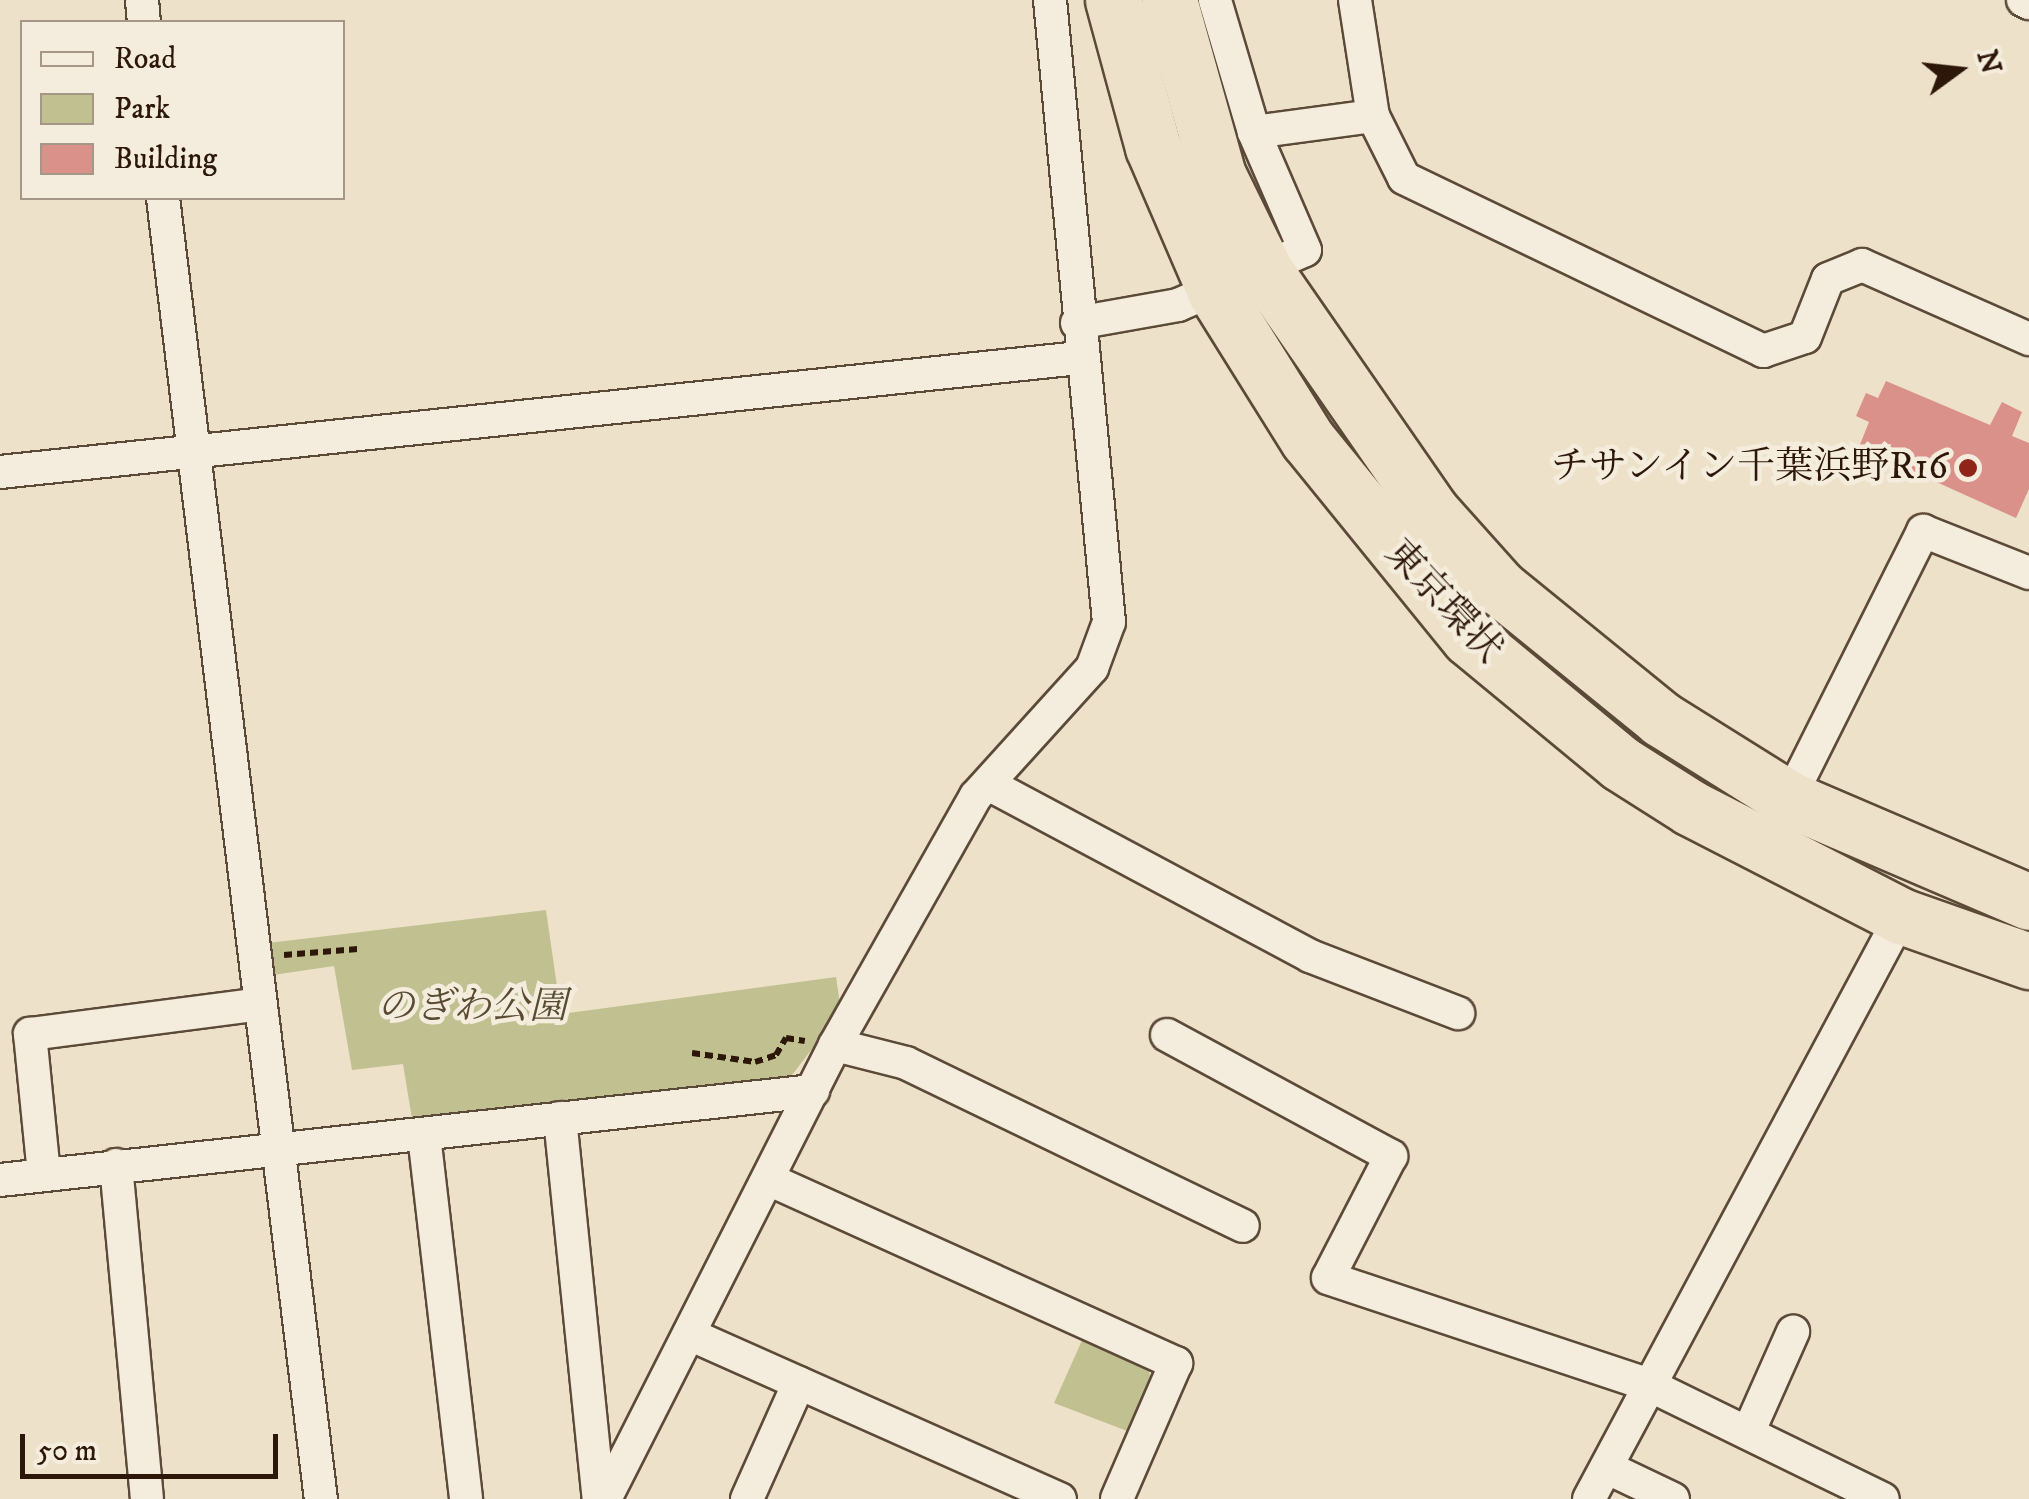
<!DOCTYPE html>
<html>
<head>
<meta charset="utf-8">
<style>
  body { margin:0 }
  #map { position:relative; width:2029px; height:1499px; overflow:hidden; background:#eee1c9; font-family:"IM FELL DW Pica","Noto Serif JP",serif }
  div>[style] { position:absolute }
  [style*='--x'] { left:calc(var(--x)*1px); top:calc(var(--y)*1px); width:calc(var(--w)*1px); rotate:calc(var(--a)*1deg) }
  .green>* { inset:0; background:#c1c091 }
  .building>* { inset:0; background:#da9189 }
  .path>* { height:6px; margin-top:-3px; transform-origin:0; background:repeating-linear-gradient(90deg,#2c1709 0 8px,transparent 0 13px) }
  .roads { filter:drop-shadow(2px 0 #5c4a39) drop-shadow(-2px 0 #5c4a39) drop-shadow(0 2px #5c4a39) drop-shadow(0 -2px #5c4a39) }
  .minor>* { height:32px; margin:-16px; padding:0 16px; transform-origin:16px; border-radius:16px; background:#f4ecdc }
  .trunk>* { height:55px; margin:-27.5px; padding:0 27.5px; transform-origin:27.5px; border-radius:27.5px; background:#eee1c9 }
  .dots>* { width:28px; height:28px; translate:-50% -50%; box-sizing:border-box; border:5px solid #f4ecdc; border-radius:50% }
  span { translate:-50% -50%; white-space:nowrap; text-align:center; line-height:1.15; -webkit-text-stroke:9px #f4ecdc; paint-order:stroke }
  .poi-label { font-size:38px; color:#2c1709 }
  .right { translate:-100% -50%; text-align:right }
  .street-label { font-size:38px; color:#2c1709 }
  .park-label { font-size:38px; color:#594a32; font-style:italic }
  .legend { position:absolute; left:20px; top:20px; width:325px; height:180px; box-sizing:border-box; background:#f4ecdc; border:2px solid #a49788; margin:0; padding:12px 18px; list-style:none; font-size:30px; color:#2c1709 }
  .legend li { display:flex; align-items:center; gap:20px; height:50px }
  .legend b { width:50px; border:2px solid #a49788 }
  .north { position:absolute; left:1909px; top:20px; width:100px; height:100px; -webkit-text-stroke:8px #f4ecdc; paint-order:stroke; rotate:75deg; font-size:28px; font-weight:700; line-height:40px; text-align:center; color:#2c1709 }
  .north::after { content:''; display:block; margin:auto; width:35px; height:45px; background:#2c1709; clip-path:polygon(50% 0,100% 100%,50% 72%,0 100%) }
  .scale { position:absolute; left:20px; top:1434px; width:258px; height:45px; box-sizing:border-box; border:5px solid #2c1709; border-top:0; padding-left:12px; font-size:30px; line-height:35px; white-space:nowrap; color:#2c1709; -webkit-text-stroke:8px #f4ecdc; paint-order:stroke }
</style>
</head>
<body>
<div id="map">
  <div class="green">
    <div style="clip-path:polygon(546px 910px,561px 1014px,836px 977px,841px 1011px,789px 1079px,412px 1119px,403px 1064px,352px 1070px,334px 966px,273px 975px,268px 943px)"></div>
    <div style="clip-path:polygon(1084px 1336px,1145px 1361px,1154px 1386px,1135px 1434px,1054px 1403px)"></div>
  </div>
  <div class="building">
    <div style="clip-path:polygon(1886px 381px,1990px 425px,2002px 402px,2022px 412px,2012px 436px,2029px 443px,2029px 489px,2016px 518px,1859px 447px,1869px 422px,1856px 416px,1866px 393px,1878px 398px)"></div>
  </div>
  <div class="path">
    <div style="--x:284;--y:955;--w:74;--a:-4.6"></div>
    <div style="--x:692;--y:1053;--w:64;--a:8.1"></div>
    <div style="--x:755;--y:1062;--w:22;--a:-18"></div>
    <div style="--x:776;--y:1055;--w:20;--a:-60"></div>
    <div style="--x:786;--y:1038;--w:19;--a:9"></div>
  </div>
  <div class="roads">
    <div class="minor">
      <div style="--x:142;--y:0;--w:22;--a:85"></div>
      <div style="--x:1355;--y:0;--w:117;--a:81.2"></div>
      <div style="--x:1373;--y:116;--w:69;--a:63.4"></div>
      <div style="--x:1404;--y:178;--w:399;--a:25.7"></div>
      <div style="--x:1763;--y:351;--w:44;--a:-18.4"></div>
      <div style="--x:1805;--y:337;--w:62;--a:-68.4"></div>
      <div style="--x:1828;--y:279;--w:37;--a:-22"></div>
      <div style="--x:1862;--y:265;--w:183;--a:23.9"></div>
      <div style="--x:2023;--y:0;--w:7;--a:27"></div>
      <div style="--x:1254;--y:132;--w:120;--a:-7.7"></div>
      <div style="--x:163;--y:198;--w:1311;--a:83.08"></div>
      <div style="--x:1077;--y:323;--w:103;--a:-10.1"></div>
      <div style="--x:1178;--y:305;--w:138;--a:-23.4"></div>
      <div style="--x:1305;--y:250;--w:129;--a:-113.4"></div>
      <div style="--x:1254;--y:132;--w:138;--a:-106.5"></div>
      <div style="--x:0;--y:472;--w:1086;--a:-6.03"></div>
      <div style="--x:988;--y:784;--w:365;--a:28.1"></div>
      <div style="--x:1310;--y:956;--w:159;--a:21.1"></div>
      <div style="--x:1789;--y:799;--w:300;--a:-63.4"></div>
      <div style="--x:1923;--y:531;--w:114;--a:21.6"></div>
      <div style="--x:1167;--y:1035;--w:255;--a:28.4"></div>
      <div style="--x:1391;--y:1156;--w:137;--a:117.3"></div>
      <div style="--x:1328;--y:1278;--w:338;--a:18.4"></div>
      <div style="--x:1649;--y:1385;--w:260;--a:26"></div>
      <div style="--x:835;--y:1045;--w:73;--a:14.2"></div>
      <div style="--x:906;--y:1063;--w:374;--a:25.8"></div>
      <div style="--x:560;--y:1118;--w:383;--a:84.2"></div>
      <div style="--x:424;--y:1135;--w:366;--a:83.4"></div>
      <div style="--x:116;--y:1165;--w:335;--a:84.7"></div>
      <div style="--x:44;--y:1174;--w:141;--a:-95.7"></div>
      <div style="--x:30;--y:1034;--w:232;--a:-7.4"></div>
      <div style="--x:768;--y:1179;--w:448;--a:24.3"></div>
      <div style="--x:1176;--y:1363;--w:148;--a:113.5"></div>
      <div style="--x:0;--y:1180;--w:818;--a:-6.25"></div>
      <div style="--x:689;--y:1334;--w:406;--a:24"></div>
      <div style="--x:1748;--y:1433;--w:111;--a:-66"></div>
      <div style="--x:1608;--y:1468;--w:72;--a:25.5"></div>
      <div style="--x:605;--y:1499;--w:509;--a:-63.13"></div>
      <div style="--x:835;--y:1045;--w:286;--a:-60.5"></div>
      <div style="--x:976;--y:796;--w:173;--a:-47.8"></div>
      <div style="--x:1092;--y:668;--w:49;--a:-69.7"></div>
      <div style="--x:1109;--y:622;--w:625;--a:-95.42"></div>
      <div style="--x:747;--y:1499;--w:127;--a:-65.9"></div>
      <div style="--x:1589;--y:1499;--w:661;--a:-61.85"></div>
    </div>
    <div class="trunk">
      <div style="--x:1113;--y:0;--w:152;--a:74.8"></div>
      <div style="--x:1153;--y:147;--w:159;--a:66.7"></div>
      <div style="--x:1216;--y:293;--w:173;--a:58"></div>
      <div style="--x:1308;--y:440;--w:255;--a:50.9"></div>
      <div style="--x:1469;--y:638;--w:196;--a:39.6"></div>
      <div style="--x:1620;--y:763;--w:84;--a:32.4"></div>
      <div style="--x:1691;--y:808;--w:236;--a:27.2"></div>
      <div style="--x:1901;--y:916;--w:136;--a:19.4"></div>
      <div style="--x:1169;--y:0;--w:182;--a:74.4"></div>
      <div style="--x:1218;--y:175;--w:107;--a:63.9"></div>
      <div style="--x:1265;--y:271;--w:293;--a:55.3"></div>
      <div style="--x:1432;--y:512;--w:102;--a:48.2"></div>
      <div style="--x:1500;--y:588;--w:208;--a:39.1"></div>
      <div style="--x:1661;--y:719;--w:151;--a:32"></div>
      <div style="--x:1789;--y:799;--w:261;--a:23.2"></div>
    </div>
  </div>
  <div class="dots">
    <div style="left:1968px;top:468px;background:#8f2418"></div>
  </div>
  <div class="poi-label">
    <span class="right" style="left:1948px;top:468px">チサンイン千葉浜野R16</span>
  </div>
  <div class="street-label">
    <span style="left:1443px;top:602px;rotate:47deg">東京環状</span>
  </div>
  <div class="park-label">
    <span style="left:472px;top:1008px">のぎわ公園</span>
  </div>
  <ul class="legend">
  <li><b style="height:12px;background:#f4ecdc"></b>Road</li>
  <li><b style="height:28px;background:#c1c091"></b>Park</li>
  <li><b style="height:28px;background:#da9189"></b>Building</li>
  </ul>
  <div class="north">N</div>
  <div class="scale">50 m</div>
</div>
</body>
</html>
